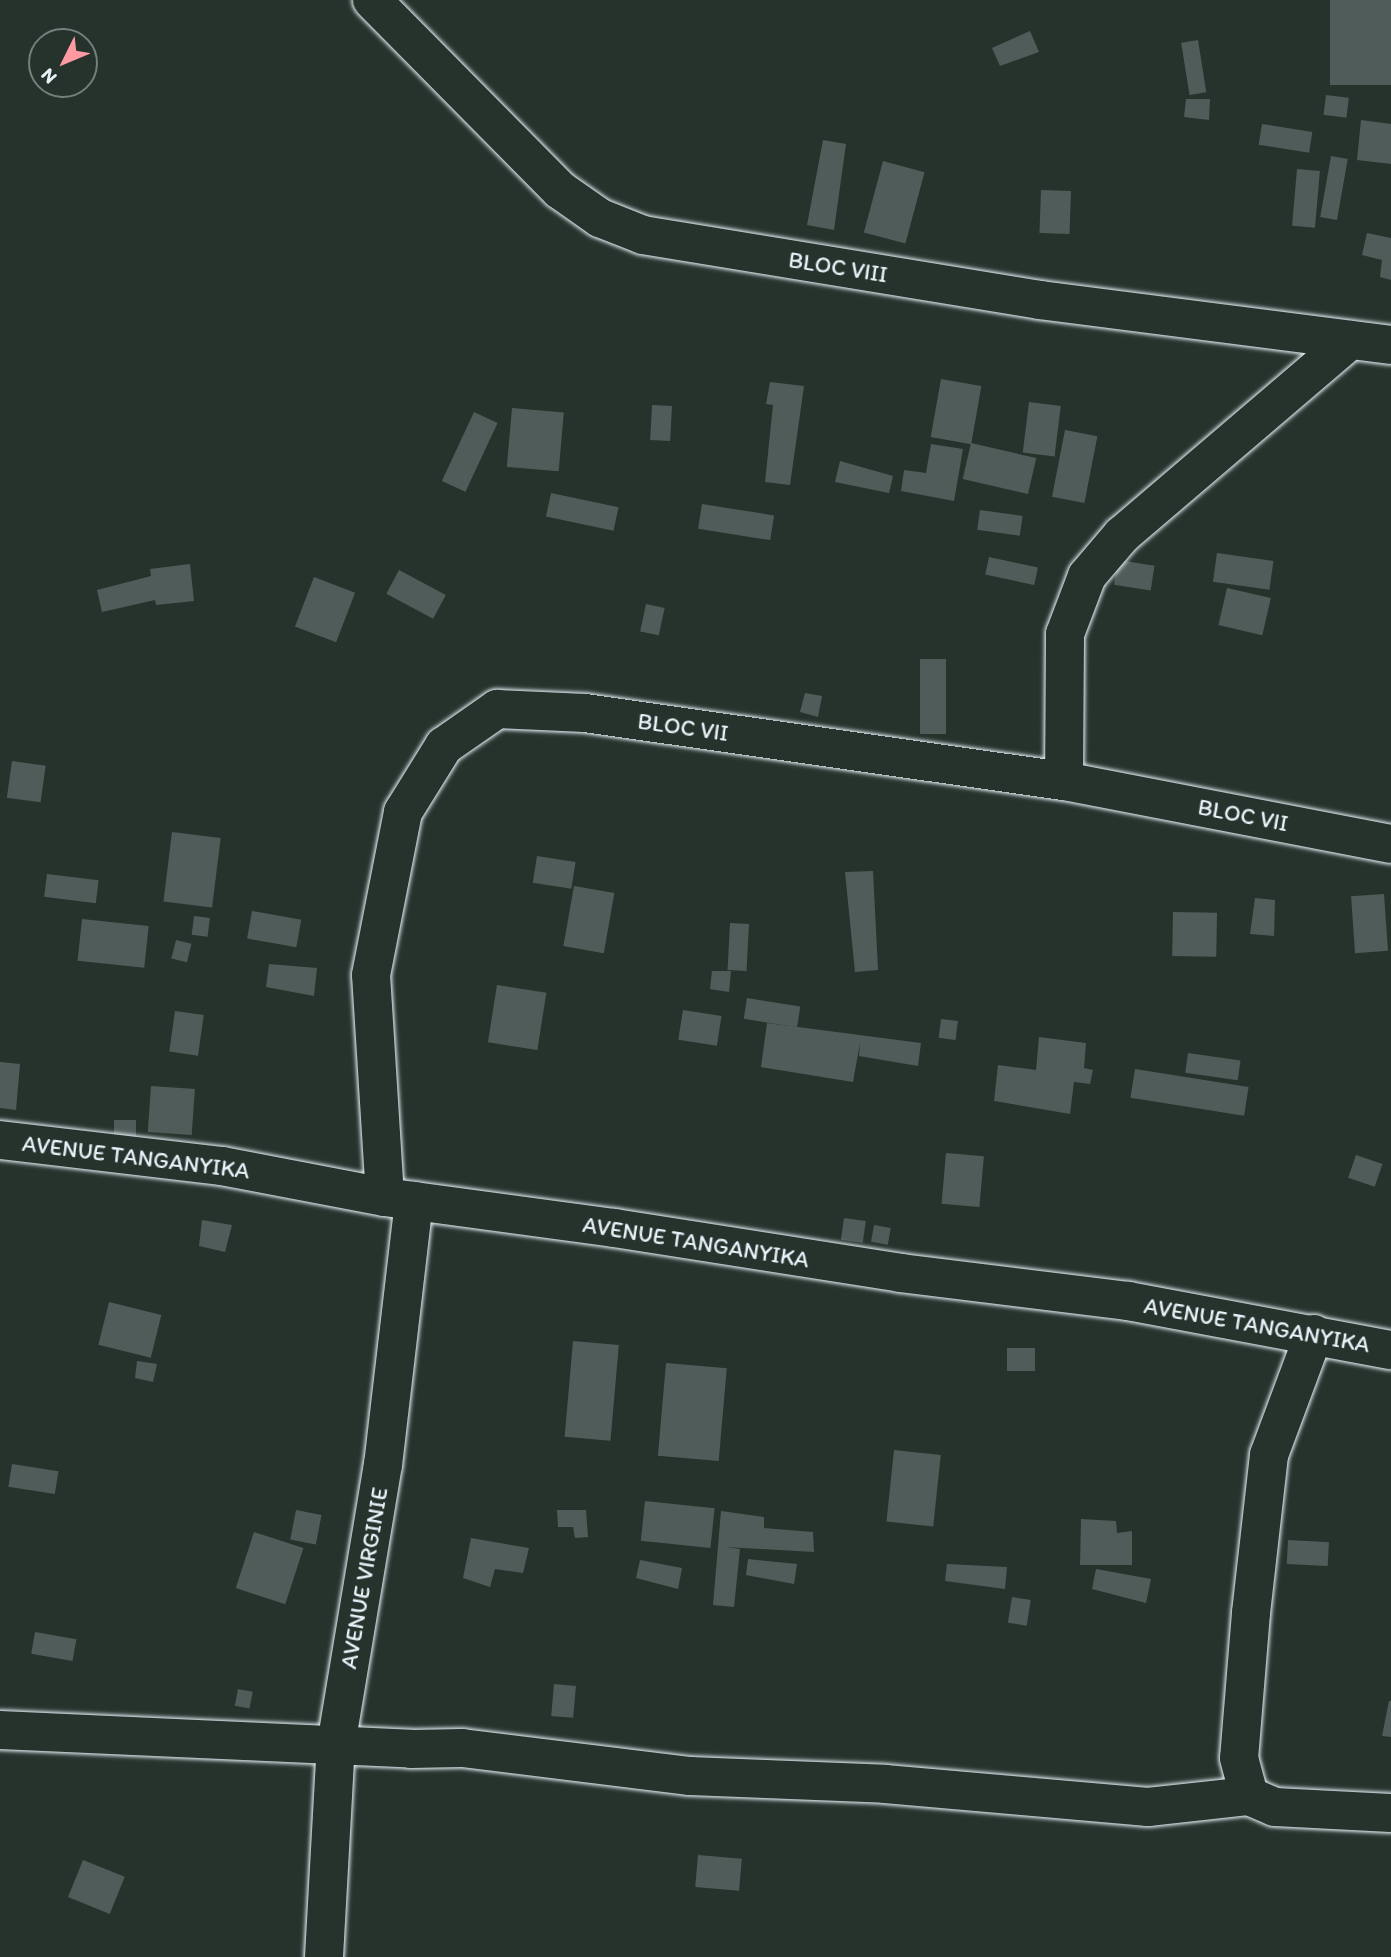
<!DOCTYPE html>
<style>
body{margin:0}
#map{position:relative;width:1391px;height:1957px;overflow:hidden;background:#26332d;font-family:Itim,sans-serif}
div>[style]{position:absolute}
.building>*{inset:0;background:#505c59;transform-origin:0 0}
.roads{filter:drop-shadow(0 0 2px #e8f1f8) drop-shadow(0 0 2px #e8f1f8)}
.minor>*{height:38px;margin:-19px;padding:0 19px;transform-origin:19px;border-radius:19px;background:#26332d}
span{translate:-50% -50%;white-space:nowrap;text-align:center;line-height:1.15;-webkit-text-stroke:5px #26332d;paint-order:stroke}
.street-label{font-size:23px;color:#e8f1f8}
.north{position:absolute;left:28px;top:28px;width:70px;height:70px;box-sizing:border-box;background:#26332d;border:2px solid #747f7e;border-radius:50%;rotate:227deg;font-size:19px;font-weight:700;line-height:28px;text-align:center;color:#e8f1f8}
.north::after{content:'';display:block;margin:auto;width:24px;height:32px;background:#ff9aa2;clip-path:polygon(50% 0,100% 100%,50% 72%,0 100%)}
</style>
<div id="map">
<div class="building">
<div style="left:1330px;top:0;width:61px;height:85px"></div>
<div style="clip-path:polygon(1030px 31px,1039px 52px,1000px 66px,992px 48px)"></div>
<div style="left:1198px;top:40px;width:53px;height:17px;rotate:81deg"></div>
<div style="left:1326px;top:95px;width:23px;height:20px;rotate:7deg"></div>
<div style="clip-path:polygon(1186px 99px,1210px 99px,1209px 120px,1184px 117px)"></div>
<div style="clip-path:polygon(1361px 120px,1391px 124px,1391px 164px,1357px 160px)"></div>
<div style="left:1262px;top:124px;width:51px;height:21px;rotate:9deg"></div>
<div style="clip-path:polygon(823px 140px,846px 144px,834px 230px,807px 225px)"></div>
<div style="left:1331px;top:156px;width:17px;height:62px;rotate:10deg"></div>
<div style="left:883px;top:161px;width:43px;height:74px;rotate:15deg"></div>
<div style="left:1297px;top:169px;width:23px;height:57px;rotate:5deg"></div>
<div style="left:1041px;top:190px;width:30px;height:43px;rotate:2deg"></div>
<div style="clip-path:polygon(1367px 233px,1391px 238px,1391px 280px,1380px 277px,1382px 260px,1362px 255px)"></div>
<div style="left:941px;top:379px;width:41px;height:59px;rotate:10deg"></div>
<div style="clip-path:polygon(770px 382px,804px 386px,790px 485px,765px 482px,773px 405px,766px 404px)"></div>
<div style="left:1029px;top:402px;width:32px;height:51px;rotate:7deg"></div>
<div style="left:652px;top:405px;width:20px;height:35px;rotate:3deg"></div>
<div style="left:512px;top:408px;width:52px;height:59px;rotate:5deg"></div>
<div style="left:474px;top:412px;width:26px;height:76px;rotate:25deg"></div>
<div style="left:1065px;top:430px;width:33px;height:68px;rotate:11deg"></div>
<div style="left:971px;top:443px;width:67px;height:37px;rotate:13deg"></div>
<div style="clip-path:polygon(931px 444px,963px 449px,954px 501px,901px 491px,904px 470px,926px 473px)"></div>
<div style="clip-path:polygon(840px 461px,893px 476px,889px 493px,835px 482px)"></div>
<div style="left:551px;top:493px;width:69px;height:24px;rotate:12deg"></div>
<div style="left:702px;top:504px;width:73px;height:25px;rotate:9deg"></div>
<div style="left:980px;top:510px;width:43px;height:20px;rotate:8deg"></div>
<div style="left:1217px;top:553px;width:57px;height:29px;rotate:8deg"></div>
<div style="left:989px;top:557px;width:50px;height:18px;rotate:12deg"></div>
<div style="left:1118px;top:560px;width:37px;height:25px;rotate:9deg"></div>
<div style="clip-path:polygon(190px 564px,194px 601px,156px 605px,155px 600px,102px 612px,97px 590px,151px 576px,150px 569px)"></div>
<div style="left:399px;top:570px;width:53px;height:27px;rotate:28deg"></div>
<div style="left:314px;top:577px;width:44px;height:53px;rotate:21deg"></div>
<div style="left:1227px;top:588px;width:45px;height:38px;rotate:13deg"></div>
<div style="left:646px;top:604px;width:19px;height:28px;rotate:12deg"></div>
<div style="left:920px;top:659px;width:26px;height:75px"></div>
<div style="clip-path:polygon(805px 693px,822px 696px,818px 717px,800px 712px)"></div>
<div style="left:12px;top:761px;width:34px;height:37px;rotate:8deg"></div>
<div style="left:172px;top:832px;width:49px;height:70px;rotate:7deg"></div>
<div style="left:537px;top:856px;width:39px;height:27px;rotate:9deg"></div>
<div style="clip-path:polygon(873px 871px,878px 970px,855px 972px,845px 872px)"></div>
<div style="left:47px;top:874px;width:52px;height:23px;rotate:7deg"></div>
<div style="left:574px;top:886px;width:41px;height:61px;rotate:10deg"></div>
<div style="left:1384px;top:894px;width:57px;height:33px;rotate:86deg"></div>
<div style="clip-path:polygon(1255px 898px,1275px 900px,1274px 936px,1250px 934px)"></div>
<div style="left:252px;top:911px;width:50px;height:28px;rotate:10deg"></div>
<div style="left:1173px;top:912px;width:44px;height:44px;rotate:1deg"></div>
<div style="left:194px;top:916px;width:16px;height:19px;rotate:7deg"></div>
<div style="left:82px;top:919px;width:67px;height:42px;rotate:6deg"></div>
<div style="left:730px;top:923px;width:19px;height:47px;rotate:3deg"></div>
<div style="left:176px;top:940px;width:16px;height:19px;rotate:14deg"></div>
<div style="clip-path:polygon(269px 964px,317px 968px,314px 996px,266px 987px)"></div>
<div style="clip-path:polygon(712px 971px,731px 971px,729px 992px,710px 989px)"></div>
<div style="left:497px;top:985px;width:50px;height:58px;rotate:9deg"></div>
<div style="left:747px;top:998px;width:54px;height:21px;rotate:9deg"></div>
<div style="left:683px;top:1010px;width:39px;height:30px;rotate:9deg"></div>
<div style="left:175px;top:1011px;width:29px;height:41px;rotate:8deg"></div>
<div style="left:941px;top:1019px;width:17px;height:19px;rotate:7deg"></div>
<div style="clip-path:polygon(767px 1023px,921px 1043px,918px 1066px,859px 1056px,860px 1043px,853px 1082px,761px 1067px)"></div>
<div style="clip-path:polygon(1039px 1037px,1086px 1043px,1084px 1068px,1093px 1070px,1090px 1084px,1074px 1082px,1070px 1114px,994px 1101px,998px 1065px,1036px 1070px)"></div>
<div style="left:1188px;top:1053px;width:53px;height:20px;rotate:8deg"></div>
<div style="clip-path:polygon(0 1062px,20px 1064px,16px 1110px,0 1108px)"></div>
<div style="left:1135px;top:1069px;width:115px;height:29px;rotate:9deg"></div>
<div style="left:151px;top:1086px;width:44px;height:46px;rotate:4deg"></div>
<div style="left:114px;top:1120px;width:22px;height:23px"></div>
<div style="left:946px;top:1153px;width:38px;height:51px;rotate:5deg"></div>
<div style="left:1356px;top:1155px;width:28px;height:24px;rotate:19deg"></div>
<div style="left:844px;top:1218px;width:22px;height:22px;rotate:8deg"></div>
<div style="clip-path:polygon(202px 1220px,232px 1225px,225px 1252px,199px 1246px)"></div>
<div style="left:874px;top:1225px;width:17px;height:17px;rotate:10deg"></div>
<div style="left:109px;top:1302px;width:54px;height:44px;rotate:14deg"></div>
<div style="left:573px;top:1341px;width:46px;height:96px;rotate:5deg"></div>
<div style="left:1007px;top:1348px;width:28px;height:23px"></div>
<div style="clip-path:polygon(137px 1361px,157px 1364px,153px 1382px,135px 1378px)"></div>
<div style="left:666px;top:1363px;width:61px;height:93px;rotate:5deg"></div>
<div style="left:894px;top:1450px;width:47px;height:72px;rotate:6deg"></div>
<div style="left:12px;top:1464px;width:47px;height:23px;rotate:9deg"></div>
<div style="left:645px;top:1501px;width:70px;height:40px;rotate:6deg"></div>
<div style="left:296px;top:1510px;width:26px;height:30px;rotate:11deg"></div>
<div style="clip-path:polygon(557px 1510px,586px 1510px,588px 1537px,575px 1538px,573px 1527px,558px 1527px)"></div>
<div style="clip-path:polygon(721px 1511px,764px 1517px,764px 1528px,813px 1532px,814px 1552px,726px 1547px,740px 1549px,734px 1607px,713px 1605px)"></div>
<div style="clip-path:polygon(1081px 1519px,1116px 1521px,1117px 1533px,1132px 1531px,1132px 1565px,1080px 1565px)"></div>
<div style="left:254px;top:1532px;width:52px;height:59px;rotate:18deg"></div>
<div style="clip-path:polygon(471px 1538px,529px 1548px,523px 1573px,495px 1569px,490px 1587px,463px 1578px)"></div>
<div style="left:1288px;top:1540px;width:41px;height:24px;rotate:3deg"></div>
<div style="clip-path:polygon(748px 1559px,797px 1564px,794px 1584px,746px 1575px)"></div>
<div style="clip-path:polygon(640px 1560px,682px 1568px,678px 1589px,636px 1578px)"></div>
<div style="clip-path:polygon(947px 1564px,1007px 1567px,1005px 1589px,945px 1581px)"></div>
<div style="clip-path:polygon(1096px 1569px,1151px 1579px,1146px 1603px,1092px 1589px)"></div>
<div style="left:1012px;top:1597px;width:19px;height:26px;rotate:9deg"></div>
<div style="left:35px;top:1632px;width:42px;height:22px;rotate:10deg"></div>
<div style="left:554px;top:1684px;width:22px;height:32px;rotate:5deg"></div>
<div style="left:238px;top:1689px;width:15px;height:17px;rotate:11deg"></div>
<div style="clip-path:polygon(1389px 1701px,1391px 1701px,1391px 1737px,1382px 1736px)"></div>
<div style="left:698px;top:1855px;width:44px;height:32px;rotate:5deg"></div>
<div style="left:83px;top:1860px;width:45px;height:40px;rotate:22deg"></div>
</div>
<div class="roads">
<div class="minor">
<div style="left:372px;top:0;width:267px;rotate:45.3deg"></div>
<div style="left:560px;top:190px;width:49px;rotate:35deg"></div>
<div style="left:600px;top:218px;width:46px;rotate:21.6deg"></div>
<div style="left:643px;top:235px;width:402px;rotate:9.3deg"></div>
<div style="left:1040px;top:300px;width:354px;rotate:7.3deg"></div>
<div style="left:1064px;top:781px;width:147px;rotate:-89.6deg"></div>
<div style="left:1065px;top:634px;width:62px;rotate:-69.2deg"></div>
<div style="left:1087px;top:576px;width:54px;rotate:-49.5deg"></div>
<div style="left:1122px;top:535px;width:300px;rotate:-40.5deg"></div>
<div style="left:0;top:1140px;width:224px;rotate:6.7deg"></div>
<div style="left:222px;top:1166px;width:166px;rotate:10.8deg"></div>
<div style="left:385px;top:1197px;width:231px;rotate:7.7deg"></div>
<div style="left:614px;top:1228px;width:290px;rotate:8.9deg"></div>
<div style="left:900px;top:1273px;width:230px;rotate:7deg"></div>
<div style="left:1128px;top:1301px;width:268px;rotate:10.6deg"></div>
<div style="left:385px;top:1197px;width:222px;rotate:-93.6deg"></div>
<div style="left:371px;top:975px;width:166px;rotate:-78.9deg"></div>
<div style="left:403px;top:812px;width:78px;rotate:-58.2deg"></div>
<div style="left:444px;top:746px;width:65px;rotate:-34.9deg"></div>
<div style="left:497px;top:709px;width:88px;rotate:2.6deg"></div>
<div style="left:585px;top:713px;width:484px;rotate:8.1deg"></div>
<div style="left:1064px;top:781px;width:333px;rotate:10.9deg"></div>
<div style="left:1314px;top:1334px;width:129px;rotate:110.4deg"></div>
<div style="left:1269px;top:1455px;width:159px;rotate:96.5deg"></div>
<div style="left:1251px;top:1613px;width:145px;rotate:94.7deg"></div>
<div style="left:1239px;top:1758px;width:39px;rotate:75deg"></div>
<div style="left:1249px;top:1796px;width:28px;rotate:23deg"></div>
<div style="left:1275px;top:1807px;width:116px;rotate:3deg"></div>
<div style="left:0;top:1730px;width:411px;rotate:2.6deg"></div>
<div style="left:411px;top:1749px;width:51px;rotate:-1.1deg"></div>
<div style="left:462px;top:1748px;width:230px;rotate:7deg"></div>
<div style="left:690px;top:1776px;width:195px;rotate:2.3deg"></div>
<div style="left:885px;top:1784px;width:264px;rotate:5deg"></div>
<div style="left:1148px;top:1807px;width:102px;rotate:-6.2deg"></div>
<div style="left:324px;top:1957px;width:212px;rotate:-86.8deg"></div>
<div style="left:336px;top:1745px;width:284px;rotate:-80.5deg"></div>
<div style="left:383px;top:1465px;width:266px;rotate:-83.3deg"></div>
</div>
</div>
<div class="street-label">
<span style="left:838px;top:267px;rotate:9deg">BLOC VIII</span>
<span style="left:683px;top:727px;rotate:8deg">BLOC VII</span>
<span style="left:1243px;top:815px;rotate:11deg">BLOC VII</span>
<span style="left:136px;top:1157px;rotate:7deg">AVENUE TANGANYIKA</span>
<span style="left:696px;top:1242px;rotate:9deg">AVENUE TANGANYIKA</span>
<span style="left:1257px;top:1325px;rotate:10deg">AVENUE TANGANYIKA</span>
<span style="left:364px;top:1578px;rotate:-80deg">AVENUE VIRGINIE</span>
</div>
<div class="north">N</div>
</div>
